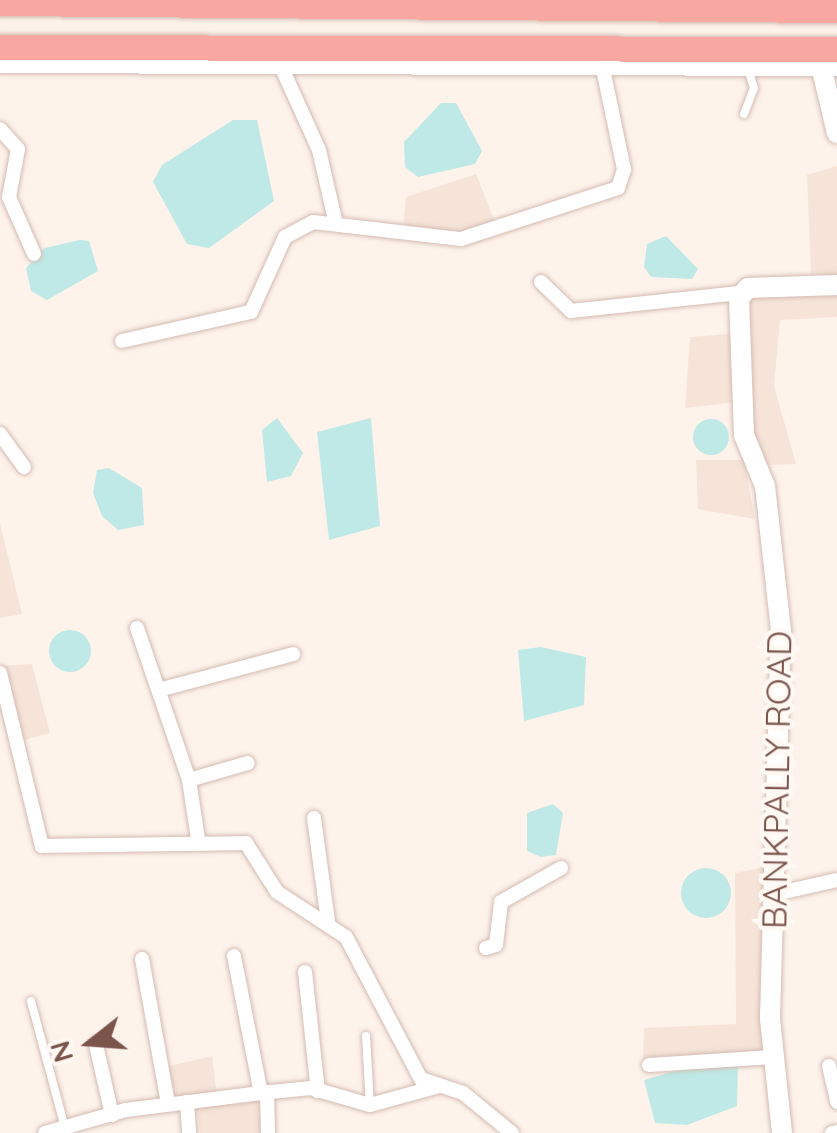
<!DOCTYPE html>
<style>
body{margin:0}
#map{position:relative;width:837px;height:1133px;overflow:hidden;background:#fdf3eb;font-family:Quicksand,sans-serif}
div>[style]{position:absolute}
.residential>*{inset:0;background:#f6e4d9}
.water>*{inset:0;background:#bee9e7}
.round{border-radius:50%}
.roads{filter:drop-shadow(0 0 2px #d4bbb2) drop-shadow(0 0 2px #d4bbb2)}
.lane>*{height:8px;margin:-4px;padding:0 4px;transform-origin:4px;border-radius:4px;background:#fff}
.street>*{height:14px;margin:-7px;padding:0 7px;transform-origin:7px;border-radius:7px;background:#fff}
.secondary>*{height:20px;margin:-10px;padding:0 10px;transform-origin:10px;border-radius:10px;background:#fff}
.highway>*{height:25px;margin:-12.5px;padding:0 12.5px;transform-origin:12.5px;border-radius:12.5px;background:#f9a8a1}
span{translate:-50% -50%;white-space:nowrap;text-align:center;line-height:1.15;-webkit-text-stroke:9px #fff8f3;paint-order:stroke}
.street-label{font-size:35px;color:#7b544c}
.north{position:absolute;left:40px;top:993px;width:100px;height:100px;-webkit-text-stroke:8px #fff8f3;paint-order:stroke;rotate:253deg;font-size:28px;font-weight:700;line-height:40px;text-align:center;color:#7b544c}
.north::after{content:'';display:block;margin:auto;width:35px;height:45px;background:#7b544c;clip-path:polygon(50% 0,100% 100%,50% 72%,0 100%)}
</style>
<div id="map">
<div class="residential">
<div style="clip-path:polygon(837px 166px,837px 277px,811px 274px,807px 175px)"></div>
<div style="clip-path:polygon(476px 174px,495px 222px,460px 234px,403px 228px,406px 197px)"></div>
<div style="clip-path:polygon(837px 286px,837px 317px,780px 320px,774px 386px,796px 464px,745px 466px,755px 519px,698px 509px,696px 460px,743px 460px,737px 402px,685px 408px,690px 337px,743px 333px,742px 292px)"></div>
<div style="clip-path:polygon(0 524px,22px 614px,0 618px)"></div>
<div style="clip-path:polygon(32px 664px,50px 733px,24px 740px,15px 710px,0 713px,0 666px)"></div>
<div style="clip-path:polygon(770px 866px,765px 1052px,643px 1064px,644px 1028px,736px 1024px,735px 873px)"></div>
<div style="clip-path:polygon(212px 1056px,218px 1102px,258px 1098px,261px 1133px,200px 1133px,197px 1110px,169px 1110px,161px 1068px)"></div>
</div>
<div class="water">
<div style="clip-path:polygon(441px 103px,456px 103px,482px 151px,475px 164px,418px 177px,405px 167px,404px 142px)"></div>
<div style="clip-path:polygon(233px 120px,257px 120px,274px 201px,209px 248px,187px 244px,153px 182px,162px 165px)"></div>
<div style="clip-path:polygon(666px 236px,698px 269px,692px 279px,651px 277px,644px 267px,647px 244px)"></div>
<div style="clip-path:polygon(80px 240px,89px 241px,98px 271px,47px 300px,31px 291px,26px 268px,45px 248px)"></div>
<div style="clip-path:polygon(277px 418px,303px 453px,291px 476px,267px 482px,262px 430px)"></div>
<div style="clip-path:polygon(371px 418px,380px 526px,329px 540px,317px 432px)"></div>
<div class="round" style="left:693px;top:419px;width:36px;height:36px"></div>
<div style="clip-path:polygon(109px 468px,142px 488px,144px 525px,118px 530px,102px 516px,93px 493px,97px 470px)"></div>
<div class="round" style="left:49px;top:630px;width:42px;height:42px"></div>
<div style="clip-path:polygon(541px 647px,586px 657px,584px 705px,524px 721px,518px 650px)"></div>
<div style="clip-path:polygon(553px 804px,563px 813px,556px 855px,541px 857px,527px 851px,527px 813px)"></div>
<div class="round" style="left:681px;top:868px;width:50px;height:50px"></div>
<div style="clip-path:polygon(709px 1061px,738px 1063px,737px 1106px,687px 1125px,655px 1123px,644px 1080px)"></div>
</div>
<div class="roads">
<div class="lane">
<div style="left:744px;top:114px;width:28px;rotate:-69deg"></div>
<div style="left:754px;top:88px;width:22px;rotate:-108deg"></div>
<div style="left:31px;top:1001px;width:127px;rotate:75deg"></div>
<div style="left:366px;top:1036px;width:69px;rotate:86.7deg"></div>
</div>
<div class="street">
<div style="left:280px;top:64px;width:94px;rotate:65.6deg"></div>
<div style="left:319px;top:150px;width:72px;rotate:77.1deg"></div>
<div style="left:0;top:129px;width:27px;rotate:48deg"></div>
<div style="left:18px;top:149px;width:49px;rotate:100.6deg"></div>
<div style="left:9px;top:197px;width:62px;rotate:66.3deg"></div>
<div style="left:541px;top:282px;width:42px;rotate:44deg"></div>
<div style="left:571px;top:311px;width:169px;rotate:-6.1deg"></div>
<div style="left:122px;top:341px;width:132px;rotate:-12.7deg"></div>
<div style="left:251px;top:312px;width:82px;rotate:-65.6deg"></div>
<div style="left:285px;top:237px;width:32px;rotate:-28deg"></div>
<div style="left:313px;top:222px;width:149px;rotate:6.6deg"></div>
<div style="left:461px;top:239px;width:165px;rotate:-18deg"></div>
<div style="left:618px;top:188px;width:20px;rotate:-72deg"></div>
<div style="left:624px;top:169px;width:106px;rotate:-101.9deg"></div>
<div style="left:0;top:434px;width:41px;rotate:54deg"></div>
<div style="left:137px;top:628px;width:161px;rotate:71.1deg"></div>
<div style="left:189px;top:780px;width:60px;rotate:81.3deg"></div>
<div style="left:0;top:673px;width:178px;rotate:76.4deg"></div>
<div style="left:42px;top:846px;width:204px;rotate:-0.8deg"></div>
<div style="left:246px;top:843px;width:58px;rotate:57.7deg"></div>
<div style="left:277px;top:892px;width:82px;rotate:33.1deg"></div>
<div style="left:346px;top:937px;width:161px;rotate:62.2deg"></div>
<div style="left:421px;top:1079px;width:44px;rotate:18.4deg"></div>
<div style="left:463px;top:1093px;width:63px;rotate:39.2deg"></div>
<div style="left:159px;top:690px;width:139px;rotate:-15deg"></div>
<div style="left:189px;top:780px;width:61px;rotate:-16.1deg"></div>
<div style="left:314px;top:818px;width:105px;rotate:82.3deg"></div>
<div style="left:775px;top:894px;width:64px;rotate:-12.7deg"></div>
<div style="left:486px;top:948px;width:10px;rotate:-17deg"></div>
<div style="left:496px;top:945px;width:43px;rotate:-83.4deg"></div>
<div style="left:501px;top:902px;width:69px;rotate:-29.5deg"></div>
<div style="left:234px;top:956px;width:140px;rotate:78.9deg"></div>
<div style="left:142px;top:959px;width:147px;rotate:79.8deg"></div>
<div style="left:305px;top:972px;width:120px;rotate:83.8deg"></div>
<div style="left:96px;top:1045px;width:72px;rotate:77.1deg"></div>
<div style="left:649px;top:1065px;width:124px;rotate:-3.7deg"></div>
<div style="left:829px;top:1066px;width:37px;rotate:77deg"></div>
<div style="left:267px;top:1092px;width:41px;rotate:88.6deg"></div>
<div style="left:187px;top:1102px;width:31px;rotate:86deg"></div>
<div style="left:45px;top:1133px;width:84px;rotate:-15.9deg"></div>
<div style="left:126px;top:1110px;width:136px;rotate:-7.2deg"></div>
<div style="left:261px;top:1093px;width:50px;rotate:-5.7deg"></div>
<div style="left:311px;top:1088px;width:61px;rotate:16.1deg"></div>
<div style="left:370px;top:1105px;width:68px;rotate:-15.3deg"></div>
<div style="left:832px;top:1133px;width:5px;rotate:-11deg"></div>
</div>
<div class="secondary">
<div style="left:0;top:63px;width:837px;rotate:0.21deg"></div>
<div style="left:821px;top:66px;width:69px;rotate:76.6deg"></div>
<div style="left:782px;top:1133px;width:116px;rotate:-96deg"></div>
<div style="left:770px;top:1018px;width:387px;rotate:-88.4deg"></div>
<div style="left:781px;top:631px;width:146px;rotate:-96.3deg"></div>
<div style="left:765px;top:486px;width:55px;rotate:-112.4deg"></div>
<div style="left:744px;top:435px;width:137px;rotate:-92.1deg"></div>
<div style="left:739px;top:298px;width:13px;rotate:-48deg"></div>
<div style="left:748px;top:288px;width:89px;rotate:-1.9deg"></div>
</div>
<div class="highway">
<div style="left:0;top:3px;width:837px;rotate:0.48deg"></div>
<div style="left:0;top:47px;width:837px;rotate:0.14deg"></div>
</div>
</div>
<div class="street-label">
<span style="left:776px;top:780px;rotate:-89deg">BANKPALLY ROAD</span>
</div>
<div class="north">N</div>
</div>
